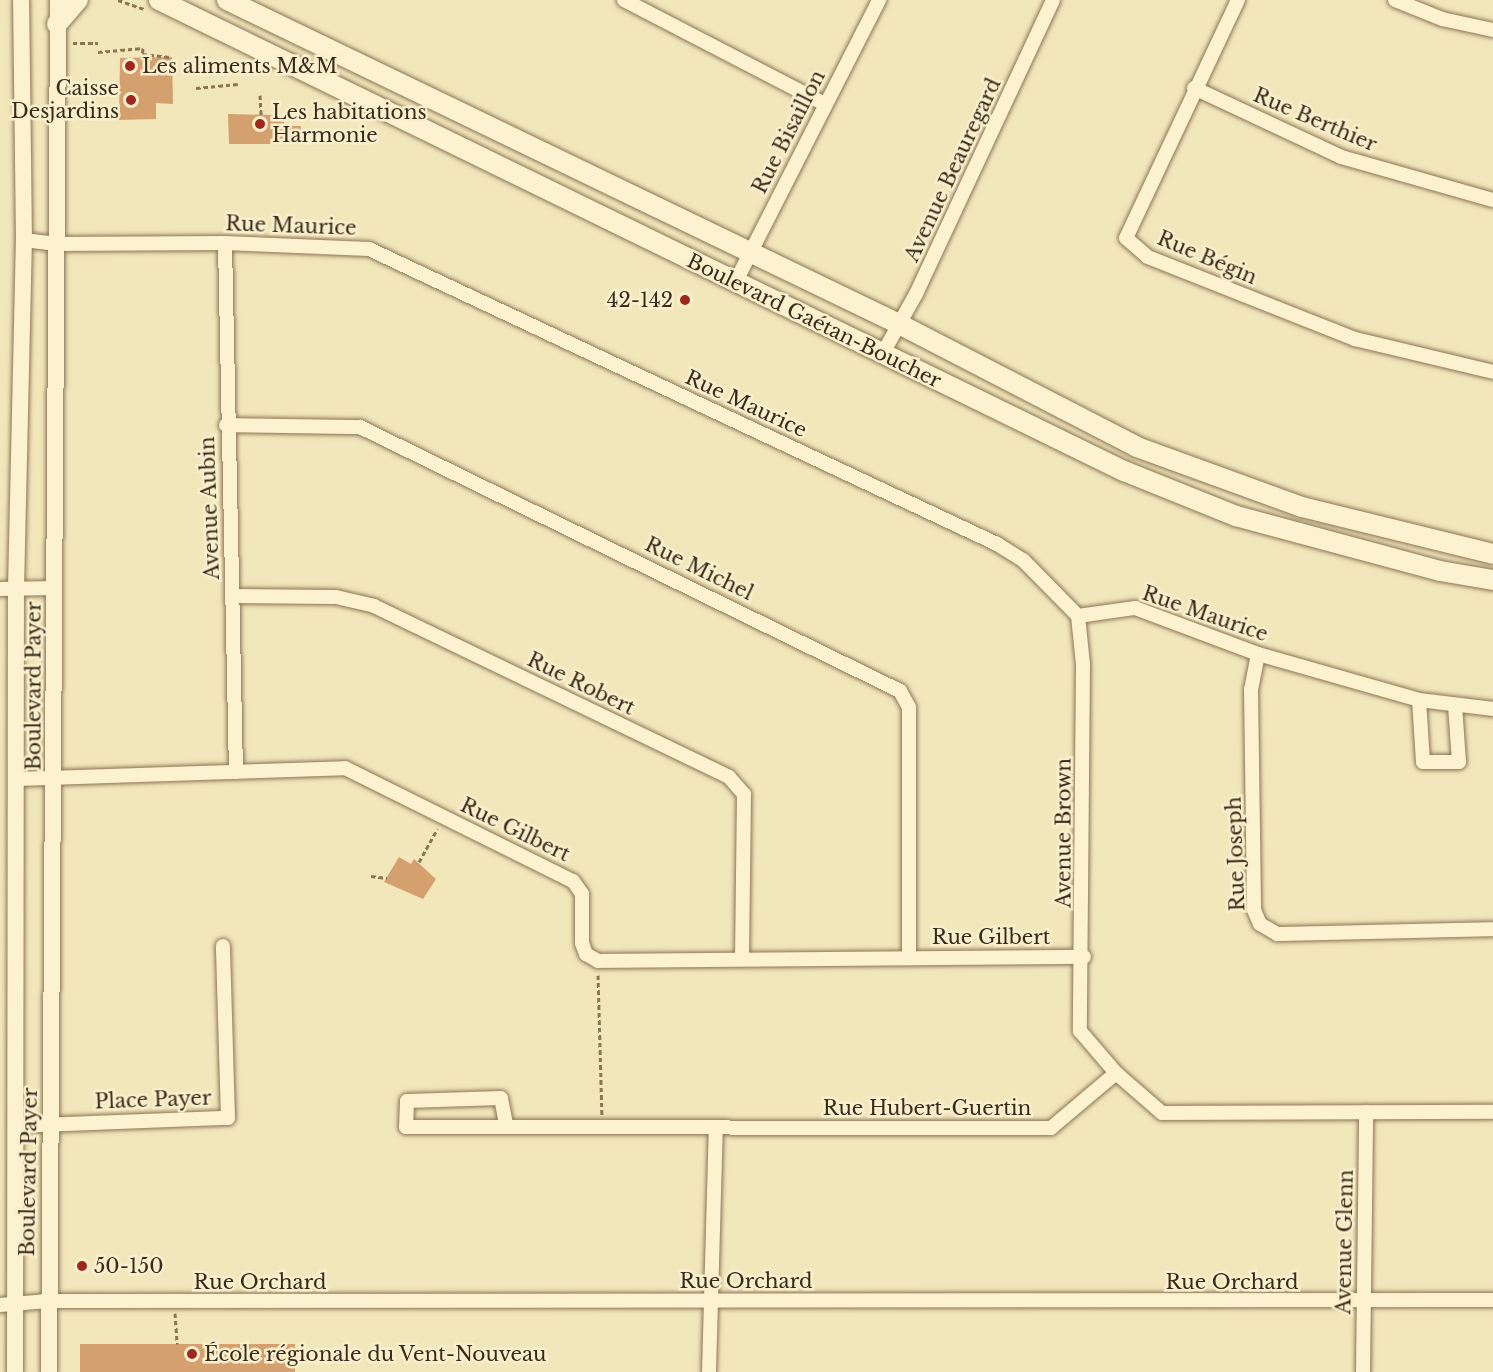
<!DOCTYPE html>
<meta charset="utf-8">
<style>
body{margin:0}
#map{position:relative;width:1493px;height:1372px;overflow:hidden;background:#f2e6bb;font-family:"Libre Baskerville",serif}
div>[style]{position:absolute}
.building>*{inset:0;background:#d4a06d;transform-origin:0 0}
.path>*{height:3px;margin-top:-1.5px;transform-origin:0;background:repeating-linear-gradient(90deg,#8b7554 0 4.5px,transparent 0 7.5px)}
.roads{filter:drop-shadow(0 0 2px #8b7554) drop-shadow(0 0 2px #8b7554)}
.minor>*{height:14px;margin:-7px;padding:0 7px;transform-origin:7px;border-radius:7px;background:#fcf2cf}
.tertiary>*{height:16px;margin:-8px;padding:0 8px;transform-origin:8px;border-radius:8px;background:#fcf2cf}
.secondary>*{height:20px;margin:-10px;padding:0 10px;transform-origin:10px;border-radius:10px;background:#fcf2cf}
.dots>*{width:16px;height:16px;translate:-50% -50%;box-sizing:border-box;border:3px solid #f9efcc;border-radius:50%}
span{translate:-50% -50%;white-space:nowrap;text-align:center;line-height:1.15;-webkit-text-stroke:5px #f9efcc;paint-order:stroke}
.poi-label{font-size:20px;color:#382b1a}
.left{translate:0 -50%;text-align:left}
.right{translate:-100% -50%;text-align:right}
.street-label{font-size:20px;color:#382b1a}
</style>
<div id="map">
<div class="building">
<div style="clip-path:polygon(172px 57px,173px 104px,156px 103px,156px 119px,119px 120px,120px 58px)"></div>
<div style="clip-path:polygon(228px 114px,272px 115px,284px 121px,284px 126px,301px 126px,300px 144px,229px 144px)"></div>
<div style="clip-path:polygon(399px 857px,411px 864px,414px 859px,436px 879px,423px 899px,384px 882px)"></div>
<div style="left:80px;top:1344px;width:215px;height:28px"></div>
</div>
<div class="path">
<div style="left:118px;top:0;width:28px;rotate:19deg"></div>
<div style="left:73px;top:43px;width:25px"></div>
<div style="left:98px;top:52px;width:45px;rotate:-5.1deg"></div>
<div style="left:143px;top:48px;width:9px;rotate:96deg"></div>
<div style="left:142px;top:54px;width:28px;rotate:6deg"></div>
<div style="left:196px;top:88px;width:42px;rotate:-5.4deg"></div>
<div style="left:260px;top:95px;width:20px;rotate:87deg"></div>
<div style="left:419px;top:862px;width:38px;rotate:-61deg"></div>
<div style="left:371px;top:876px;width:16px;rotate:7deg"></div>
<div style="left:598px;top:975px;width:140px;rotate:88.4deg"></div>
<div style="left:175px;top:1313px;width:31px;rotate:86deg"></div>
</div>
<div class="roads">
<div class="minor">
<div style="left:624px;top:0;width:224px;rotate:27.4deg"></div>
<div style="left:1238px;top:0;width:263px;rotate:115.2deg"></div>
<div style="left:1126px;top:238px;width:29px;rotate:41deg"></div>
<div style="left:1148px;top:257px;width:223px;rotate:21.6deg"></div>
<div style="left:1355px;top:339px;width:142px;rotate:13.4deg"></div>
<div style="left:1395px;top:0;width:51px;rotate:22deg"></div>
<div style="left:1442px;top:19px;width:52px;rotate:12.2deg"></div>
<div style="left:1194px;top:88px;width:162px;rotate:25.1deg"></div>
<div style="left:1341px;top:157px;width:158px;rotate:15.8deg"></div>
<div style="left:24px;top:240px;width:31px;rotate:7deg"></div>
<div style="left:55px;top:244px;width:170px;rotate:-0.3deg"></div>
<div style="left:225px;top:243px;width:144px;rotate:2.4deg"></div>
<div style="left:369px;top:249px;width:694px;rotate:25.16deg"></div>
<div style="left:997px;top:544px;width:31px;rotate:32deg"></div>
<div style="left:1023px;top:560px;width:78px;rotate:45.5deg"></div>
<div style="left:225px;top:243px;width:529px;rotate:88.81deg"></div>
<div style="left:735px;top:283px;width:318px;rotate:-63deg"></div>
<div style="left:883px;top:353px;width:68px;rotate:-60.8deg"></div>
<div style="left:916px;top:294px;width:324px;rotate:-65deg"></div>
<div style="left:226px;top:425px;width:134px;rotate:0.9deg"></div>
<div style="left:360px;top:427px;width:601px;rotate:26.05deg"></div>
<div style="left:900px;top:691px;width:18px;rotate:61deg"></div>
<div style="left:909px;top:707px;width:249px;rotate:90deg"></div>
<div style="left:0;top:589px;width:55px;rotate:-1deg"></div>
<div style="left:233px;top:596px;width:103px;rotate:0.6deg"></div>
<div style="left:336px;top:597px;width:39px;rotate:13deg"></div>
<div style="left:374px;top:606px;width:394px;rotate:25.7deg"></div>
<div style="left:729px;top:777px;width:23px;rotate:49deg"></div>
<div style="left:744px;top:794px;width:165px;rotate:90.7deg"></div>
<div style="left:1078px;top:616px;width:48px;rotate:84.1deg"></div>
<div style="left:1083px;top:664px;width:367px;rotate:90.5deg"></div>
<div style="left:1080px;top:1031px;width:55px;rotate:49.4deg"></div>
<div style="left:1116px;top:1073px;width:61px;rotate:41deg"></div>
<div style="left:1162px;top:1113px;width:331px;rotate:-0.2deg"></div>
<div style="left:1078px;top:616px;width:58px;rotate:-8deg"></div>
<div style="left:1135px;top:608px;width:131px;rotate:20.5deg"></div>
<div style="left:1258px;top:654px;width:167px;rotate:15.9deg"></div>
<div style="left:1419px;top:700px;width:75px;rotate:6.9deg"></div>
<div style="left:1258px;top:654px;width:36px;rotate:101deg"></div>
<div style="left:1251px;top:689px;width:221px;rotate:89.2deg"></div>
<div style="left:1254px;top:910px;width:15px;rotate:67deg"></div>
<div style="left:1260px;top:924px;width:20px;rotate:30deg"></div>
<div style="left:1277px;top:934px;width:216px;rotate:-1.3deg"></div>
<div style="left:1419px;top:700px;width:62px;rotate:86.3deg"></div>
<div style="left:1423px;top:762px;width:36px"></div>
<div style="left:1459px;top:762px;width:57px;rotate:-94deg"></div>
<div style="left:17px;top:779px;width:328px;rotate:-1.9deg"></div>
<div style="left:345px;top:768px;width:254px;rotate:26.4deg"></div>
<div style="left:573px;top:881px;width:16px;rotate:55deg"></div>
<div style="left:582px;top:894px;width:49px;rotate:90deg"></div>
<div style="left:582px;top:943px;width:12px;rotate:70deg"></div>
<div style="left:586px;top:954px;width:14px;rotate:30deg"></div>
<div style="left:598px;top:961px;width:486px;rotate:-0.5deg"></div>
<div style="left:506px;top:1124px;width:26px;rotate:-101deg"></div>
<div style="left:501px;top:1098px;width:94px;rotate:178.2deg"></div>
<div style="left:407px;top:1101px;width:26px;rotate:92deg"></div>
<div style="left:406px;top:1127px;width:645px;rotate:0.09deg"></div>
<div style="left:1051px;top:1128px;width:85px;rotate:-40.2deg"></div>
<div style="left:15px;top:1126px;width:213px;rotate:-2.2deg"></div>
<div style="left:228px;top:1118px;width:172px;rotate:-91.7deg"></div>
<div style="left:0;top:1305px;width:48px;rotate:-4.8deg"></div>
<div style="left:48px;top:1301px;width:1445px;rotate:-0.04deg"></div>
<div style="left:709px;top:1372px;width:244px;rotate:-88.4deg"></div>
<div style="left:1363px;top:1372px;width:260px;rotate:-89.3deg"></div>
</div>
<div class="tertiary">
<div style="left:15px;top:1372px;width:783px;rotate:-89.93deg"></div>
<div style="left:16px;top:589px;width:349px;rotate:-88.7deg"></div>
<div style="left:24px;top:240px;width:240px;rotate:-90.7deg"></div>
<div style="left:49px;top:1372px;width:1372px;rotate:-89.62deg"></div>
</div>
<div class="secondary">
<div style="left:159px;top:0;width:1074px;rotate:26.02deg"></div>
<div style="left:1124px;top:471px;width:121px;rotate:21.9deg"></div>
<div style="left:1236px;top:516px;width:211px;rotate:15.1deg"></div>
<div style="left:1440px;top:571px;width:54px;rotate:9.6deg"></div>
<div style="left:227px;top:0;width:746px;rotate:25.74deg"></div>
<div style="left:899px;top:324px;width:268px;rotate:27.3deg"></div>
<div style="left:1137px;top:447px;width:176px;rotate:20deg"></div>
<div style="left:1302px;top:507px;width:197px;rotate:13.8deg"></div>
<div style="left:57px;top:24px;width:32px;rotate:-49deg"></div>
</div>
</div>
<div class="dots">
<div style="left:130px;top:66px;background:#a0271e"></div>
<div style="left:131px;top:100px;background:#a0271e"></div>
<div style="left:260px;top:124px;background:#a0271e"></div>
<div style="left:685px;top:300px;background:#a0271e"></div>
<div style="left:82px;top:1266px;background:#a0271e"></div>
<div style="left:192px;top:1354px;background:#a0271e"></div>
</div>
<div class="poi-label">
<span class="left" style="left:142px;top:66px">Les aliments M&amp;M</span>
<span class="right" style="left:119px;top:100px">Caisse<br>Desjardins</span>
<span class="left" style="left:272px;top:124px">Les habitations<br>Harmonie</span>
<span class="right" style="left:673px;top:300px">42-142</span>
<span class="left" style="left:94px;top:1266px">50-150</span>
<span class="left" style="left:204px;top:1354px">École régionale du Vent-Nouveau</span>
</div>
<div class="street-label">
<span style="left:1315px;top:120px;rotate:23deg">Rue Berthier</span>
<span style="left:789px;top:132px;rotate:-63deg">Rue Bisaillon</span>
<span style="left:953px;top:170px;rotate:-65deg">Avenue Beauregard</span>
<span style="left:291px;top:226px;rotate:2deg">Rue Maurice</span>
<span style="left:1207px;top:258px;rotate:23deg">Rue Bégin</span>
<span style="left:814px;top:321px;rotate:26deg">Boulevard Gaétan-Boucher</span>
<span style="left:746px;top:404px;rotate:25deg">Rue Maurice</span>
<span style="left:210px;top:508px;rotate:-92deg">Avenue Aubin</span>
<span style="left:699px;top:569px;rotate:26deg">Rue Michel</span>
<span style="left:1205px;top:614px;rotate:19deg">Rue Maurice</span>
<span style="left:581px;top:684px;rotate:26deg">Rue Robert</span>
<span style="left:34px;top:686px;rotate:-90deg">Boulevard Payer</span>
<span style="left:515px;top:830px;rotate:26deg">Rue Gilbert</span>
<span style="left:1064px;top:833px;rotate:-90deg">Avenue Brown</span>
<span style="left:1236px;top:854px;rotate:-92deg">Rue Joseph</span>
<span style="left:991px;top:937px">Rue Gilbert</span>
<span style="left:153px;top:1100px;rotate:-2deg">Place Payer</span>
<span style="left:927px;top:1108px">Rue Hubert-Guertin</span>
<span style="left:29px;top:1172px;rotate:-89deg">Boulevard Payer</span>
<span style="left:1345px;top:1242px;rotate:-89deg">Avenue Glenn</span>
<span style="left:746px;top:1281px">Rue Orchard</span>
<span style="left:260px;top:1282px">Rue Orchard</span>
<span style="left:1232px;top:1282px">Rue Orchard</span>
</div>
</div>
